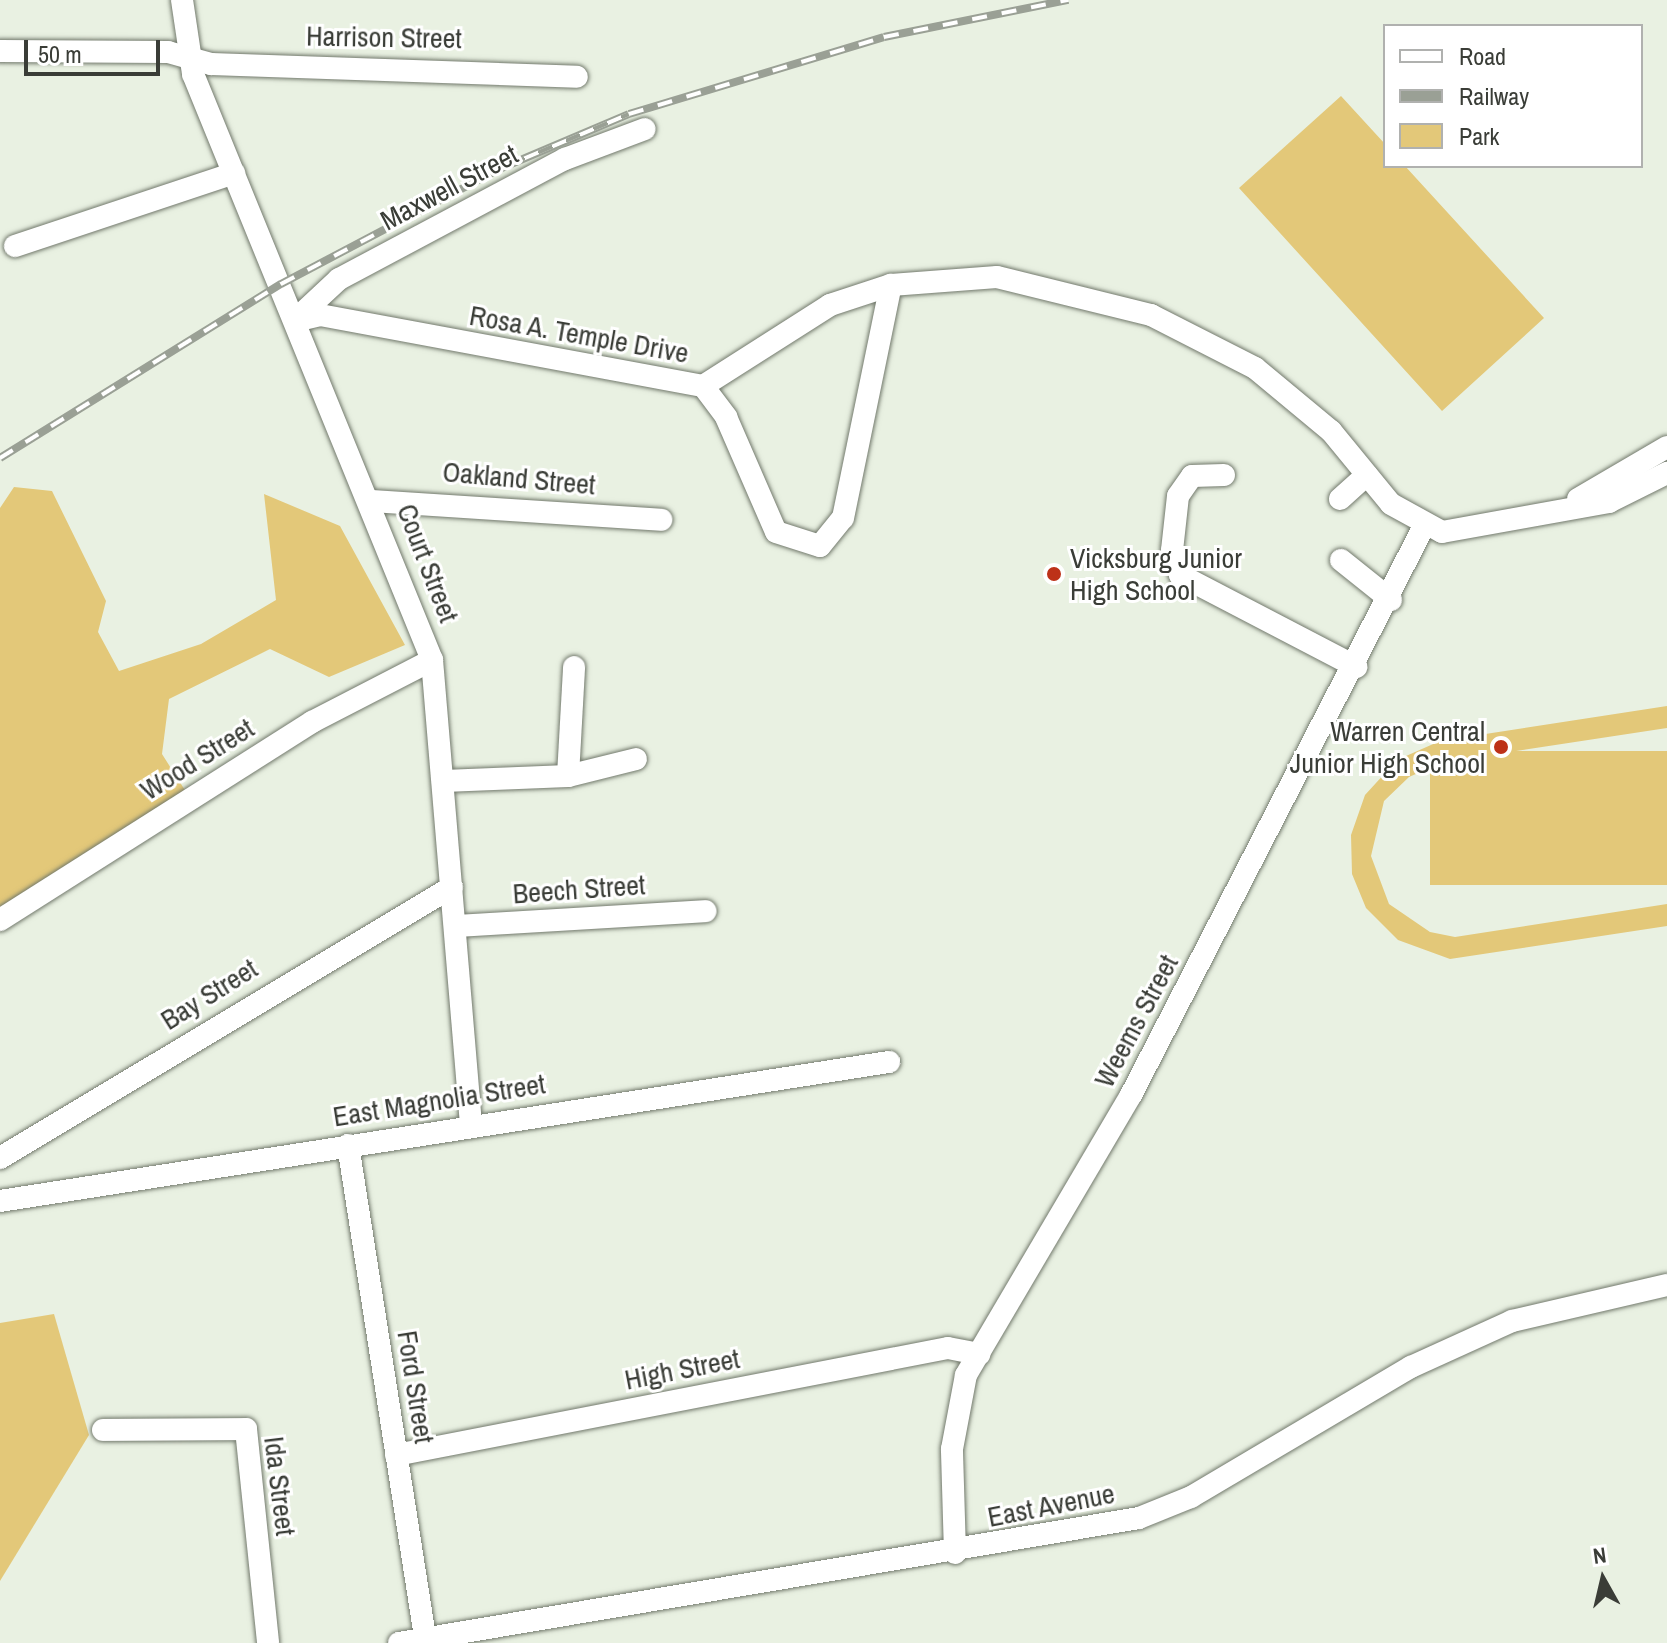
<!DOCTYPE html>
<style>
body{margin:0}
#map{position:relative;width:1667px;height:1643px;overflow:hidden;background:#e9f1e2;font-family:"Archivo Narrow",sans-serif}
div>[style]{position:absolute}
.green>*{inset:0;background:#e3c879;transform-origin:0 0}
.roads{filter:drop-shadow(0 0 2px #72796c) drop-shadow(0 0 2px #72796c)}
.minor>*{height:22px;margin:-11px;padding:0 11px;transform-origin:11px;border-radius:11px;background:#fff}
.rail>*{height:8px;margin-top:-4px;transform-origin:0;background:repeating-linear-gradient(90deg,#fff 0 15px,#9aa095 0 30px);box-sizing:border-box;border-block:2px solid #9aa095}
.dots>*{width:22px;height:22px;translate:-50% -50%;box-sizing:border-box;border:4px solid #fff;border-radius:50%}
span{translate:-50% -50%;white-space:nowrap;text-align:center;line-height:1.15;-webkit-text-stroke:6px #fff;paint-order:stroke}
.street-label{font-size:28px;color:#3a3d37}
.poi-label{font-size:28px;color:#3a3d37}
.left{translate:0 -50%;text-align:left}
.right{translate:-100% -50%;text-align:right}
.legend{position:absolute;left:1383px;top:24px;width:260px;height:144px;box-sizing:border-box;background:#fff;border:2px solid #b0b1af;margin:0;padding:10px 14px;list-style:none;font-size:24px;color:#3a3d37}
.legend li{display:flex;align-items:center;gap:16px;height:40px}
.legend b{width:40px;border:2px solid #b0b1af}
.north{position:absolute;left:1563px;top:1539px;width:80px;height:80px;-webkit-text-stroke:6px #fff;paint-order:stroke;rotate:352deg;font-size:22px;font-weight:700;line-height:32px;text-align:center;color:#3a3d37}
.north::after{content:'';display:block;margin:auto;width:28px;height:36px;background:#3a3d37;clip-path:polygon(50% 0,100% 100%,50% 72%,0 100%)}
.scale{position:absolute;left:24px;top:40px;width:136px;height:36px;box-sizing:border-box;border:4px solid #3a3d37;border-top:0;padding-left:10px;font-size:24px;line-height:28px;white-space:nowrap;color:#3a3d37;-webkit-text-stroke:6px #fff;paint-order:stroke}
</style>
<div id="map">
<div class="green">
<div style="clip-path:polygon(1341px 96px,1385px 144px,1385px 166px,1405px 166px,1544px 318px,1442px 411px,1239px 188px)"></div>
<div style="clip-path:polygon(14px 487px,52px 491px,106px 601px,98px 632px,119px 671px,201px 644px,276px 600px,264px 494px,340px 526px,405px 645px,329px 677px,270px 649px,169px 699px,162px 754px,188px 795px,0 910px,0 508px)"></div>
<div style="clip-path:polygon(1667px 706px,1667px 728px,1443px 762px,1409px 777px,1384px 801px,1371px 856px,1389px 904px,1430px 932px,1455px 937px,1667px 904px,1667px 926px,1450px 959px,1398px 940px,1366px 908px,1352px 874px,1351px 835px,1365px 795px,1397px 760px,1440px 741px)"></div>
<div style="left:1667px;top:751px;width:134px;height:237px;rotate:90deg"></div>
<div style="clip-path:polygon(54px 1314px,89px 1435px,0 1581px,0 1323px)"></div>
</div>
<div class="roads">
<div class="minor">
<div style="left:182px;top:0;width:75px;rotate:81.5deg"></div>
<div style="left:193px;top:74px;width:633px;rotate:67.81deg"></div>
<div style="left:432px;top:660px;width:467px;rotate:85.2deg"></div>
<div style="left:0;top:51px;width:168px;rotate:0.3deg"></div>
<div style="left:168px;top:52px;width:45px;rotate:15.6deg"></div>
<div style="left:211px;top:64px;width:366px;rotate:2deg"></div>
<div style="left:15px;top:246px;width:231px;rotate:-18.4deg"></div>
<div style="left:295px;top:320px;width:60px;rotate:-43deg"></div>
<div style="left:339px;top:279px;width:256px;rotate:-28deg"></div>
<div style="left:565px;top:159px;width:85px;rotate:-20.6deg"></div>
<div style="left:295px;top:321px;width:26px;rotate:-13deg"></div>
<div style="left:320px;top:315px;width:390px;rotate:10.5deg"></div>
<div style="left:703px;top:386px;width:151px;rotate:-32.5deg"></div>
<div style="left:830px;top:305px;width:64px;rotate:-18.2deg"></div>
<div style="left:891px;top:285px;width:106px;rotate:-4.3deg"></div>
<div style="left:997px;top:277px;width:159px;rotate:13.9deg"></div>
<div style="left:1151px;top:315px;width:117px;rotate:27deg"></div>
<div style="left:1255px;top:368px;width:99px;rotate:39.7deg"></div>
<div style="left:1331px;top:431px;width:94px;rotate:50.6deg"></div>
<div style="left:1391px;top:504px;width:58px;rotate:28.8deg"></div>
<div style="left:1442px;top:532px;width:170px;rotate:-10.2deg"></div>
<div style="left:1609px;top:502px;width:65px;rotate:-26.6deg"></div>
<div style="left:703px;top:386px;width:39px;rotate:53deg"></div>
<div style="left:726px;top:417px;width:125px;rotate:66.5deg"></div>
<div style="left:776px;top:532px;width:46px;rotate:17.7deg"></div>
<div style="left:820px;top:546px;width:36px;rotate:-51deg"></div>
<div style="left:843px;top:518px;width:238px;rotate:-78.4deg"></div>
<div style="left:1224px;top:475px;width:32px;rotate:178deg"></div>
<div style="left:1192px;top:476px;width:24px;rotate:125deg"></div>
<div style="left:1178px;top:496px;width:54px;rotate:96.3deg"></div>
<div style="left:1172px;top:550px;width:26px;rotate:72deg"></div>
<div style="left:1180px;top:575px;width:199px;rotate:27.5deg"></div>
<div style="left:1340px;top:499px;width:36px;rotate:-42deg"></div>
<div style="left:1578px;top:499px;width:103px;rotate:-30.3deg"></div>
<div style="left:371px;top:501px;width:291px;rotate:3.7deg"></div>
<div style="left:1341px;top:560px;width:64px;rotate:38.7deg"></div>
<div style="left:568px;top:776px;width:109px;rotate:-86.8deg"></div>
<div style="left:444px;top:781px;width:124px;rotate:-2.3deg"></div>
<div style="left:568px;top:776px;width:70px;rotate:-14deg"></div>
<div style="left:0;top:920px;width:370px;rotate:-32.4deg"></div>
<div style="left:312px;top:722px;width:135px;rotate:-27.3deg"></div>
<div style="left:455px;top:926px;width:251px;rotate:-3.4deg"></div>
<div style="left:348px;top:1145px;width:500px;rotate:81.1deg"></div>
<div style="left:0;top:1158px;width:527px;rotate:-30.95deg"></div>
<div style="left:0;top:1201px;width:900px;rotate:-8.89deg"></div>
<div style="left:103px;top:1430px;width:143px;rotate:-0.4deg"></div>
<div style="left:246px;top:1429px;width:215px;rotate:84.1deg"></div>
<div style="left:396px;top:1455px;width:562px;rotate:-10.97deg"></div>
<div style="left:948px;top:1348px;width:32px;rotate:11deg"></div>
<div style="left:955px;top:1553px;width:104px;rotate:-91.7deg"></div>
<div style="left:952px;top:1449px;width:75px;rotate:-79.3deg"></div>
<div style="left:966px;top:1375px;width:325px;rotate:-59.5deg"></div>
<div style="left:1131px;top:1095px;width:640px;rotate:-62.75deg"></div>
<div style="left:399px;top:1643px;width:750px;rotate:-9.59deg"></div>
<div style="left:1139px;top:1518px;width:56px;rotate:-22deg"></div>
<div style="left:1191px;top:1497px;width:256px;rotate:-30.6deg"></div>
<div style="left:1411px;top:1367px;width:111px;rotate:-24.5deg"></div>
<div style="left:1512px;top:1321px;width:159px;rotate:-13.1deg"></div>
</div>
</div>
<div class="rail">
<div style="left:0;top:458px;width:331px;rotate:-31.8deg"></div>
<div style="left:281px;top:284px;width:244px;rotate:-27.8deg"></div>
<div style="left:497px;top:170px;width:143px;rotate:-23deg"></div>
<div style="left:629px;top:114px;width:266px;rotate:-16.8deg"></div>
<div style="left:884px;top:37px;width:188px;rotate:-11.4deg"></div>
</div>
<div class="dots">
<div style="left:1054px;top:574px;background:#bd3118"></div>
<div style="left:1501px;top:747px;background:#bd3118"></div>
</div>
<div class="street-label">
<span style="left:384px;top:37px;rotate:1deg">Harrison Street</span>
<span style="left:449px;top:187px;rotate:-28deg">Maxwell Street</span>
<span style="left:579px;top:334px;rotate:10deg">Rosa A. Temple Drive</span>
<span style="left:519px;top:478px;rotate:5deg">Oakland Street</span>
<span style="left:428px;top:563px;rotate:69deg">Court Street</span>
<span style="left:197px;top:759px;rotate:-32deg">Wood Street</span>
<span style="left:579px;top:889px;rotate:-4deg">Beech Street</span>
<span style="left:209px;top:994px;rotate:-32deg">Bay Street</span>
<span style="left:1136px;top:1021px;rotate:-62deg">Weems Street</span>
<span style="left:439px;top:1100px;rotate:-9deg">East Magnolia Street</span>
<span style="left:682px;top:1369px;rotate:-11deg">High Street</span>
<span style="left:416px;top:1387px;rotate:81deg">Ford Street</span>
<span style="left:280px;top:1486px;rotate:83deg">Ida Street</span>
<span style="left:1051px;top:1505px;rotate:-11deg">East Avenue</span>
</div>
<div class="poi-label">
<span class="left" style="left:1070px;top:574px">Vicksburg Junior<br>High School</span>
<span class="right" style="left:1485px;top:747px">Warren Central<br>Junior High School</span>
</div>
<ul class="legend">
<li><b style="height:10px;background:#fff"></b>Road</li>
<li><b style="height:10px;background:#9aa095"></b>Railway</li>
<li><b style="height:22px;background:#e3c879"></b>Park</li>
</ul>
<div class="north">N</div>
<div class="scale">50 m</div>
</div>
